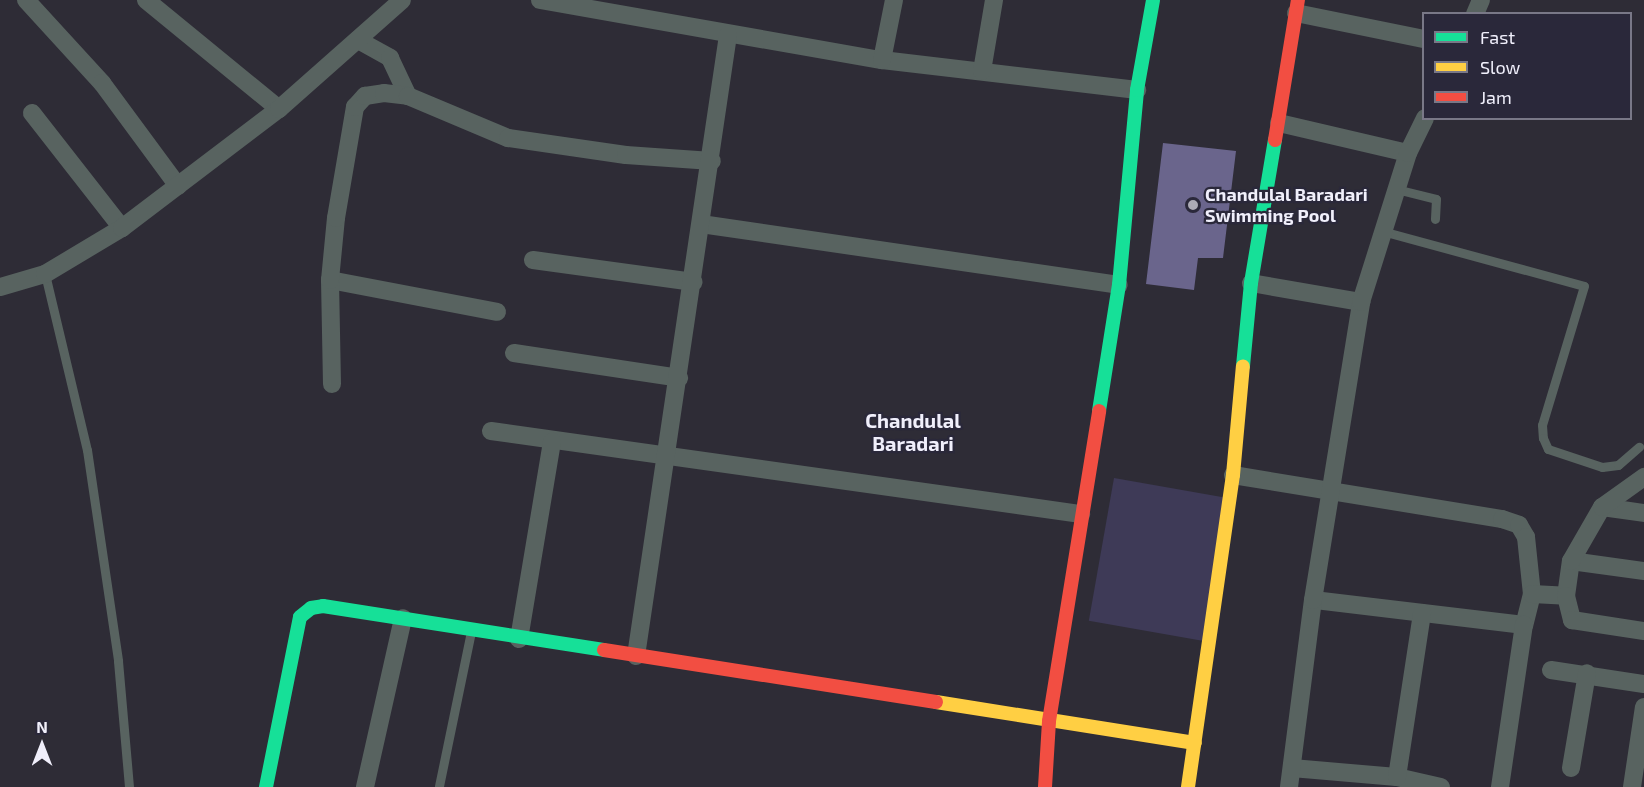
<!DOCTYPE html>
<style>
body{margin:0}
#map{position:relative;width:1644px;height:787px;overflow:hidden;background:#2e2c36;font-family:"Exo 2",sans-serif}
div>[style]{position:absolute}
.green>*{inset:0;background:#3e3a57;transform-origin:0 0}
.water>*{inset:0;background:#6a658c}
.lane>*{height:9px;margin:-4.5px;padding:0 4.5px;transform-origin:4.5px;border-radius:4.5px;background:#586360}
.street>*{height:18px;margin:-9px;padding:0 9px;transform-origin:9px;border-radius:9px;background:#586360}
.fast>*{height:14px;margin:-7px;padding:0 7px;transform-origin:7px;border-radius:7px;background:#16e098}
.slow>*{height:14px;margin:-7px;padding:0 7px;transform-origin:7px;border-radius:7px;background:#ffcf43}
.jam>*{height:14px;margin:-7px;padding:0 7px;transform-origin:7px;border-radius:7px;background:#f24e42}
.dots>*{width:16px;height:16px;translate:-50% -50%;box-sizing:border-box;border:3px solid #2a283a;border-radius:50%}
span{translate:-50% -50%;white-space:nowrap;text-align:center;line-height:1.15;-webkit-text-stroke:4.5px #2a283a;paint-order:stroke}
.poi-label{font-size:18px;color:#f0effb;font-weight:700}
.left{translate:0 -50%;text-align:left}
.neighbourhood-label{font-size:20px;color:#f0effb;font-weight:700}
.legend{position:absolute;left:1422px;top:12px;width:210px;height:108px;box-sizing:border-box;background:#2a283a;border:2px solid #797887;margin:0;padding:8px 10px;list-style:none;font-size:18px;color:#f0effb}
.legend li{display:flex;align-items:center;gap:12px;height:30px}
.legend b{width:30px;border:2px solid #797887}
.north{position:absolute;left:12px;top:715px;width:60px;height:60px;-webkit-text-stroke:4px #2a283a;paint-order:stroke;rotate:0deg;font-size:16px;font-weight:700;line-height:24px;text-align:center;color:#f0effb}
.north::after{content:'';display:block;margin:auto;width:21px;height:27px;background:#f0effb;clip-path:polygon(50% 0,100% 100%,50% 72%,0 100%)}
</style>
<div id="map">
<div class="green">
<div style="left:1114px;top:478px;width:118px;height:145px;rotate:10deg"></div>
</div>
<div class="water">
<div style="clip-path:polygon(1163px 143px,1236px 151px,1223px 258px,1198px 258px,1194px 290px,1146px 284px)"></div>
</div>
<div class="lane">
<div style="left:1396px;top:189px;width:41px;rotate:14deg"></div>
<div style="left:1436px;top:199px;width:20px;rotate:93deg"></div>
<div style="left:1382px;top:231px;width:209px;rotate:15.2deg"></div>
<div style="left:1584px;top:286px;width:145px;rotate:106.8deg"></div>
<div style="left:1542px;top:425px;width:13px;rotate:86deg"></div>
<div style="left:1543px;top:438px;width:12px;rotate:66deg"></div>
<div style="left:1548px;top:449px;width:57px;rotate:18.4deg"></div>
<div style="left:1602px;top:467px;width:16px;rotate:-7deg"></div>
<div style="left:1618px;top:465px;width:28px;rotate:-41deg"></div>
<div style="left:45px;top:274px;width:181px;rotate:76.6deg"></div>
<div style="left:87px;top:450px;width:213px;rotate:81.6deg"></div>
<div style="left:118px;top:661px;width:126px;rotate:85deg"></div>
<div style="left:439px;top:786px;width:158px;rotate:-78.3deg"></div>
</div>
<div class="street">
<div style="left:26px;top:0;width:113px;rotate:47.5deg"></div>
<div style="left:102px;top:83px;width:128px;rotate:53.6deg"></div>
<div style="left:146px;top:0;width:172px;rotate:39.3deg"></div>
<div style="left:540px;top:0;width:347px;rotate:10deg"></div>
<div style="left:882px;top:60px;width:257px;rotate:6.7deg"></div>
<div style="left:1296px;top:13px;width:131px;rotate:11.5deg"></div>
<div style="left:1475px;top:14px;width:15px;rotate:-67deg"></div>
<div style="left:358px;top:40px;width:37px;rotate:29deg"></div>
<div style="left:390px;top:58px;width:42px;rotate:64.7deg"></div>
<div style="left:882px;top:60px;width:61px;rotate:-78.7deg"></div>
<div style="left:982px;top:71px;width:72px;rotate:-80.4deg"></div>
<div style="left:32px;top:113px;width:146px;rotate:52deg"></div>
<div style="left:1279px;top:123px;width:132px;rotate:13.1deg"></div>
<div style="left:701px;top:224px;width:422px;rotate:8.3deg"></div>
<div style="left:533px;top:260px;width:162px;rotate:7.8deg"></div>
<div style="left:330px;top:280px;width:170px;rotate:10.8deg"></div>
<div style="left:1251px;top:283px;width:112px;rotate:9.8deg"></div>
<div style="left:0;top:287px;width:47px;rotate:-16.1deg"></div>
<div style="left:45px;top:274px;width:90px;rotate:-30.9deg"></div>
<div style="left:122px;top:228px;width:197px;rotate:-37.2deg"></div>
<div style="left:279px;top:109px;width:164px;rotate:-41.5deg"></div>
<div style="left:514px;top:353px;width:167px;rotate:8.6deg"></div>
<div style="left:332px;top:384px;width:104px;rotate:-91.1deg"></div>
<div style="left:330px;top:280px;width:62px;rotate:-84.5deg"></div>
<div style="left:336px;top:218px;width:113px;rotate:-80.3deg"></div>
<div style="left:355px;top:107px;width:15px;rotate:-48deg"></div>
<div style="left:365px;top:96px;width:19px;rotate:-9deg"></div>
<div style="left:384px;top:93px;width:24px;rotate:7deg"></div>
<div style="left:408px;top:96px;width:108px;rotate:22.8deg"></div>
<div style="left:508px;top:138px;width:119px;rotate:8.2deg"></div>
<div style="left:626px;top:155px;width:86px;rotate:4deg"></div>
<div style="left:491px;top:431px;width:596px;rotate:8.01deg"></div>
<div style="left:1233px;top:475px;width:273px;rotate:9.3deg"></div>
<div style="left:1502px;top:519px;width:18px;rotate:19deg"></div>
<div style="left:1519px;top:525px;width:14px;rotate:60deg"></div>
<div style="left:1526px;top:537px;width:57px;rotate:84deg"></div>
<div style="left:1532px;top:594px;width:32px;rotate:104deg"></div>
<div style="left:1524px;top:625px;width:212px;rotate:-173.2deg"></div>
<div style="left:1602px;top:507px;width:42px;rotate:8.1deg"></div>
<div style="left:1571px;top:561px;width:74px;rotate:7.8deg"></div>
<div style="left:1532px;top:594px;width:34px;rotate:3deg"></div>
<div style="left:1566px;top:596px;width:35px;rotate:-82deg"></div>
<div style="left:1571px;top:561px;width:62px;rotate:-60.1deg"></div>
<div style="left:1602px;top:507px;width:52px;rotate:-35.5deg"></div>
<div style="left:1566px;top:596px;width:25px;rotate:76deg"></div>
<div style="left:1572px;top:620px;width:73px;rotate:8.7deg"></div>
<div style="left:519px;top:639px;width:200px;rotate:-80.5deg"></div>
<div style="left:636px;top:656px;width:628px;rotate:-81.57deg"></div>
<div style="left:1551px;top:670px;width:94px;rotate:8.6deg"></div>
<div style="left:1292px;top:768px;width:105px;rotate:4.9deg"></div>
<div style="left:1397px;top:777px;width:45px;rotate:12.8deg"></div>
<div style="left:1571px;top:768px;width:96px;rotate:-80.4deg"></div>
<div style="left:1397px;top:777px;width:166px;rotate:-81.3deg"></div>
<div style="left:365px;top:787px;width:173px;rotate:-77.3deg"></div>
<div style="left:1289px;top:787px;width:189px;rotate:-82.7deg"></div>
<div style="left:1313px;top:600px;width:302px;rotate:-80.8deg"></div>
<div style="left:1361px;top:302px;width:156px;rotate:-72.5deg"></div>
<div style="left:1408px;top:153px;width:39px;rotate:-64deg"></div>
<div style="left:1500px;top:787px;width:164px;rotate:-81.6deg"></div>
<div style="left:1632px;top:787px;width:81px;rotate:-81.5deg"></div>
</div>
<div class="fast">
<div style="left:1243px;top:366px;width:83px;rotate:-84.5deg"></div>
<div style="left:1251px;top:283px;width:145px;rotate:-80.5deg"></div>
<div style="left:1099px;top:411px;width:128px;rotate:-81deg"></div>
<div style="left:1119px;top:285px;width:196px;rotate:-84.7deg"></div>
<div style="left:1137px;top:90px;width:91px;rotate:-79.9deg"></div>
<div style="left:266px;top:787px;width:173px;rotate:-78.7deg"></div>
<div style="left:300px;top:617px;width:14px;rotate:-39deg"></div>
<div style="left:311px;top:608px;width:12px;rotate:-9deg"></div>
<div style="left:323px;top:606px;width:284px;rotate:8.9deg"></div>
</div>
<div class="slow">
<div style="left:936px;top:702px;width:262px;rotate:9deg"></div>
<div style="left:1188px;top:787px;width:315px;rotate:-81.8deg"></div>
<div style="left:1233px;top:475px;width:109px;rotate:-84.8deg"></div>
</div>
<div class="jam">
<div style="left:1275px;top:140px;width:142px;rotate:-80.7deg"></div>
<div style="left:604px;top:650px;width:336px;rotate:8.9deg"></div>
<div style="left:1045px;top:787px;width:66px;rotate:-86.5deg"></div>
<div style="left:1049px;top:721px;width:314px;rotate:-80.8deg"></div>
</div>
<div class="dots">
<div style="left:1193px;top:205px;background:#acabb6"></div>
</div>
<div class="poi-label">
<span class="left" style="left:1205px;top:205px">Chandulal Baradari<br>Swimming Pool</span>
</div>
<div class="neighbourhood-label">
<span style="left:913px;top:432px">Chandulal<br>Baradari</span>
</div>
<ul class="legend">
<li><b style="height:8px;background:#16e098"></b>Fast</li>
<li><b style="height:8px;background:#ffcf43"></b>Slow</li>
<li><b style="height:8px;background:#f24e42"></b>Jam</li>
</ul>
<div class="north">N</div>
</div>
